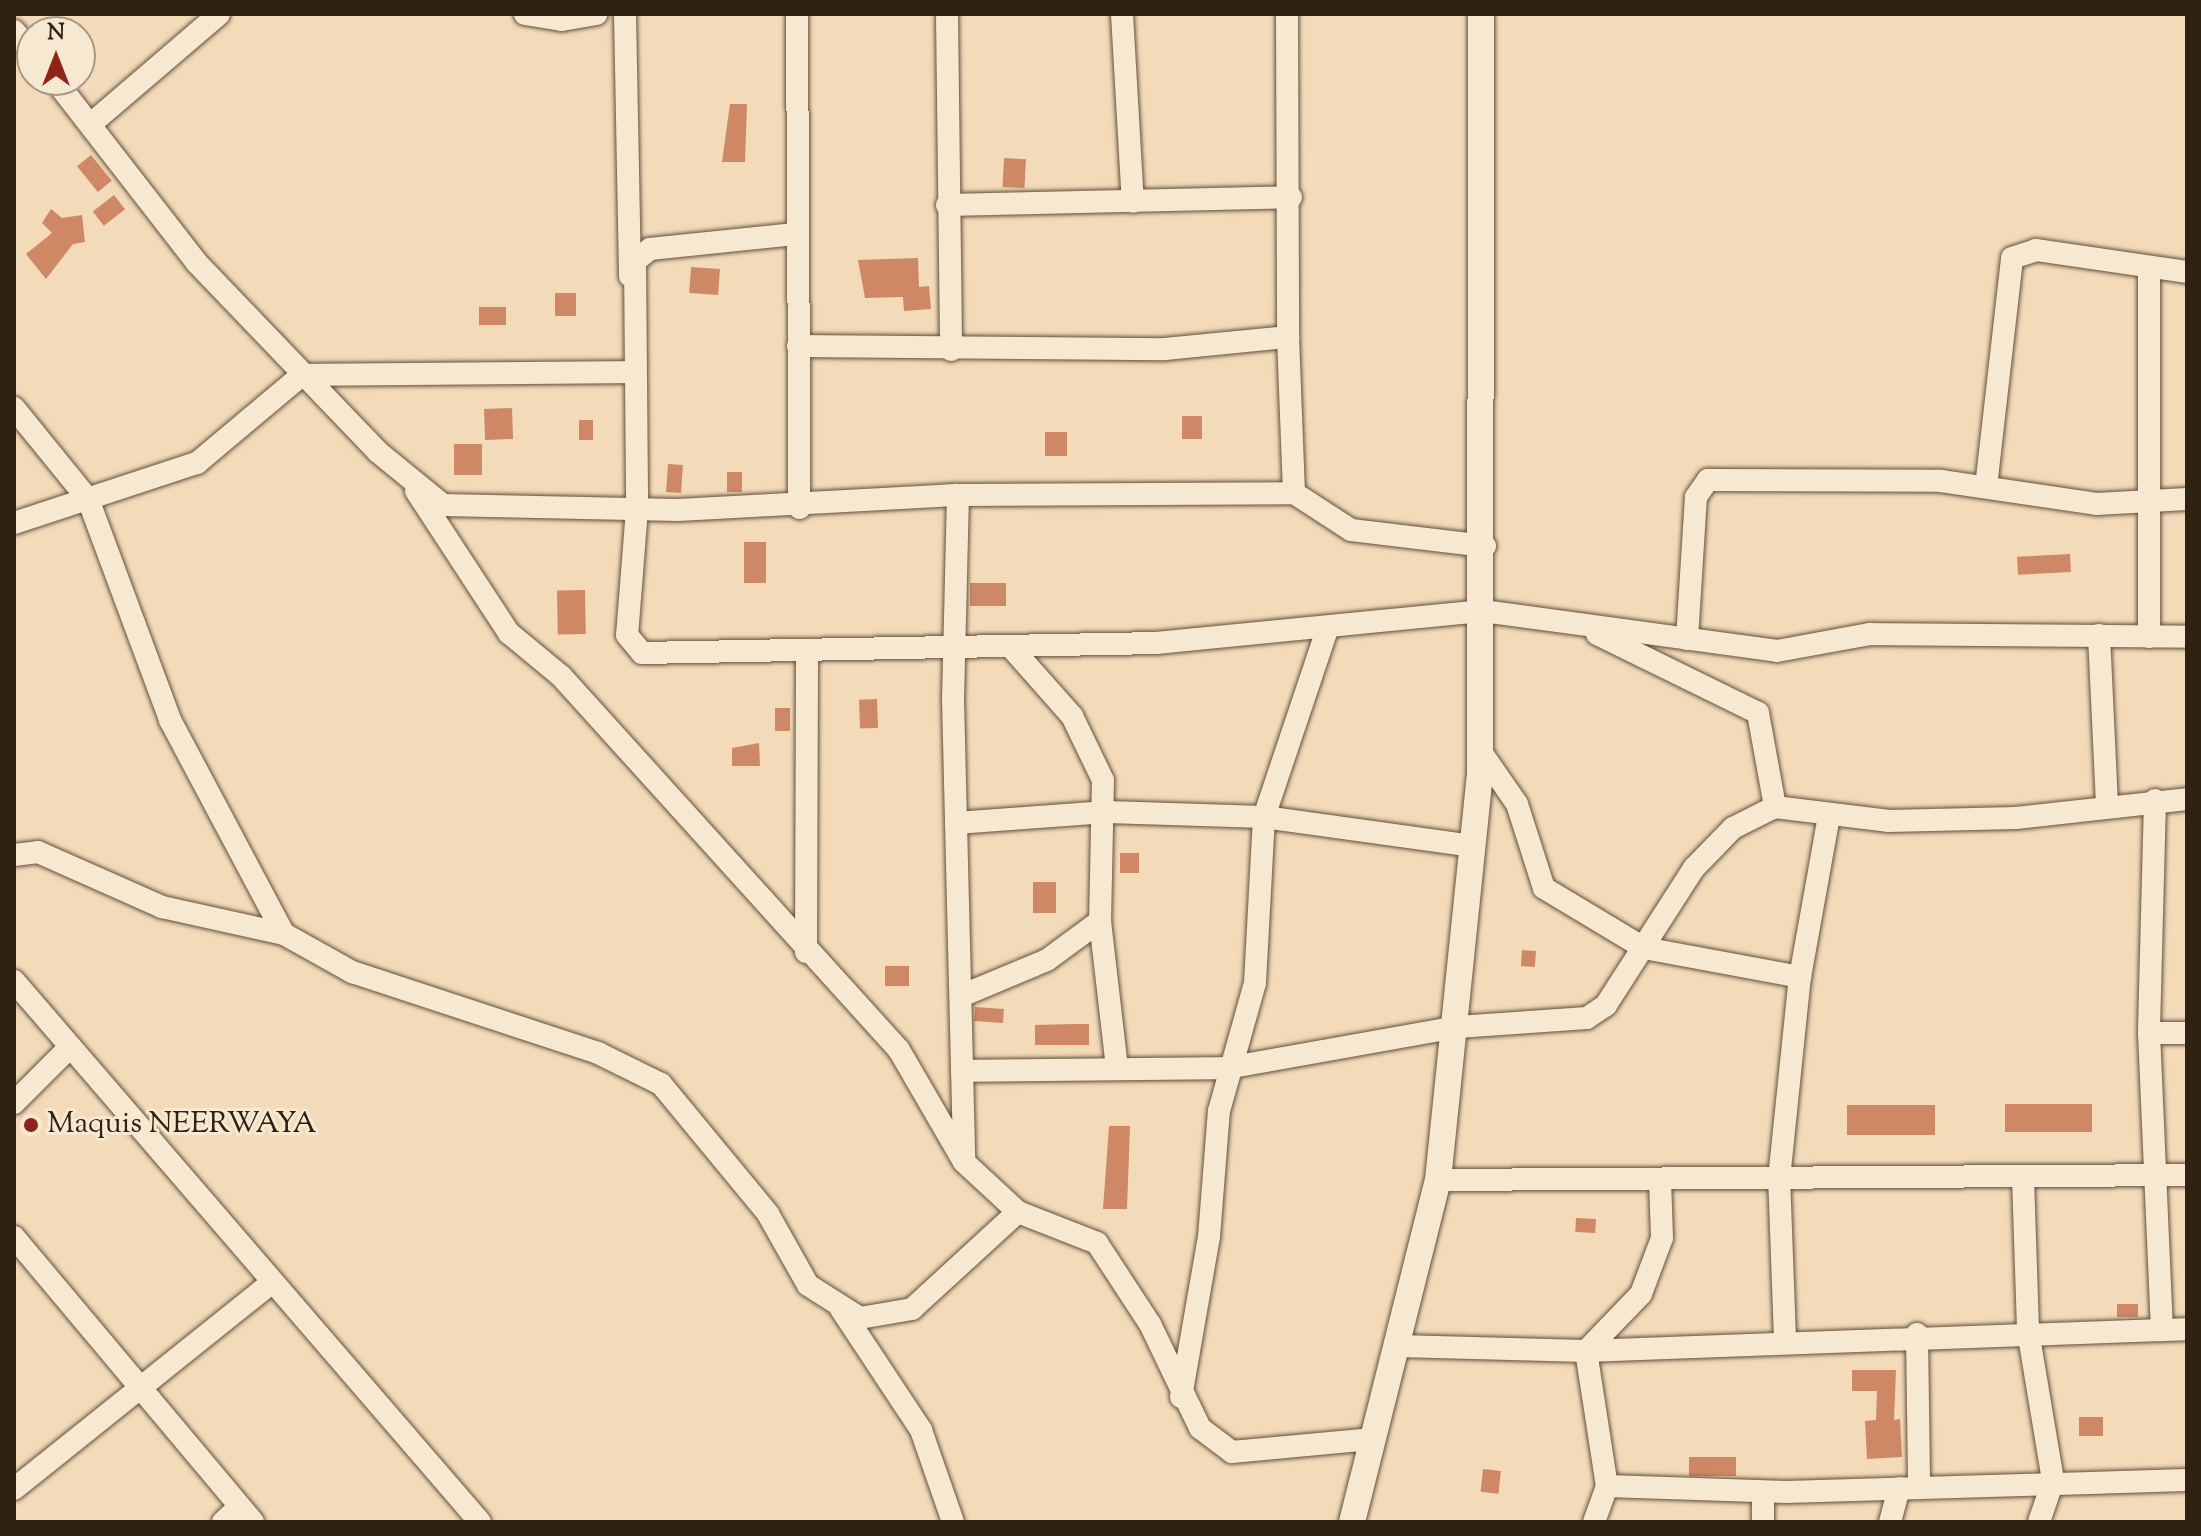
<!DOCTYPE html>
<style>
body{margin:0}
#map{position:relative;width:2201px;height:1536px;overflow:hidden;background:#f3dbb9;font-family:"Sorts Mill Goudy",serif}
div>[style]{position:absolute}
.building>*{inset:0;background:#ce8865;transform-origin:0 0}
.roads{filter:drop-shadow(0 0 2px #61503c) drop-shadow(0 0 2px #61503c)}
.minor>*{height:22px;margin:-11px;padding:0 11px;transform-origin:11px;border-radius:11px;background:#f7e8d2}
.tertiary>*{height:26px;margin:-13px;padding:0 13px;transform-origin:13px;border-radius:13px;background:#f7e8d2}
.dots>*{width:22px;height:22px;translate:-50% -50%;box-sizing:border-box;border:4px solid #f7e8d2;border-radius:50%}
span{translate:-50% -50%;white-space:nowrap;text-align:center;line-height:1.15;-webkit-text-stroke:6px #f7e8d2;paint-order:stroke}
.poi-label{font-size:30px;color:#302213}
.left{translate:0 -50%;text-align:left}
.frame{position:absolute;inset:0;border:16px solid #302213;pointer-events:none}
.north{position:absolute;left:16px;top:16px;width:80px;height:80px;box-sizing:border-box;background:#f7e8d2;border:2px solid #a79986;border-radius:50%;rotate:0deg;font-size:22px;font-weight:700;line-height:32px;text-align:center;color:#302213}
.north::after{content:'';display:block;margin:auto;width:28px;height:36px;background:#8f2418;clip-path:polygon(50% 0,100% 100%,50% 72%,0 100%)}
</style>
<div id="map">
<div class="building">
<div style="clip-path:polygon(730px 104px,747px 104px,745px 162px,722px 162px)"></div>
<div style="left:91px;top:155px;width:33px;height:18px;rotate:51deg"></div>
<div style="left:1004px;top:158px;width:22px;height:29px;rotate:3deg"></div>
<div style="left:114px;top:195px;width:18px;height:27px;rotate:52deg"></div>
<div style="clip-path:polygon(51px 209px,62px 218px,82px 215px,85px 242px,73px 244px,46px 279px,26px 254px,52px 233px,42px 223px)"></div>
<div style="clip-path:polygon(918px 258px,919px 287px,929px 286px,931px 309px,904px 311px,903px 297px,865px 298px,858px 260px)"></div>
<div style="left:691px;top:267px;width:29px;height:26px;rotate:4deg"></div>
<div style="left:555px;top:293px;width:21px;height:23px"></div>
<div style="left:506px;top:307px;width:18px;height:27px;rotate:90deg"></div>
<div style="left:512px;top:408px;width:31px;height:28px;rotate:88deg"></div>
<div style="left:1182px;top:416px;width:20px;height:23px"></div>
<div style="left:579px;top:420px;width:14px;height:20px"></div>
<div style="left:1045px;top:432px;width:22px;height:24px"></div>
<div style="left:454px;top:444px;width:28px;height:31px"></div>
<div style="left:668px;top:464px;width:15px;height:28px;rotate:4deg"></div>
<div style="left:727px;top:472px;width:15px;height:20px"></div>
<div style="left:766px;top:542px;width:41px;height:22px;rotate:90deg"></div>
<div style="left:2070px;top:554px;width:18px;height:53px;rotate:87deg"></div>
<div style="left:970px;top:583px;width:36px;height:23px"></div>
<div style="left:585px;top:590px;width:44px;height:28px;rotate:89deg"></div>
<div style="left:877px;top:699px;width:29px;height:18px;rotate:88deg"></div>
<div style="left:775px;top:708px;width:15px;height:23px"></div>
<div style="clip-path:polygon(759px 743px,760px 766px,732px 766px,732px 748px)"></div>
<div style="left:1120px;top:853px;width:19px;height:20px"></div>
<div style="left:1033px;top:882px;width:23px;height:31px"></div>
<div style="left:1522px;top:950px;width:14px;height:16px;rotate:4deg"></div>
<div style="left:885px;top:966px;width:24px;height:20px"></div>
<div style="left:975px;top:1007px;width:29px;height:14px;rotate:4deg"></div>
<div style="clip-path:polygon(1073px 1024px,1089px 1024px,1089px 1045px,1035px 1045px,1035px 1025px)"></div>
<div style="left:2005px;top:1104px;width:87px;height:28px"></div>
<div style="left:1935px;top:1105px;width:30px;height:88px;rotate:90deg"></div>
<div style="clip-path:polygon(1109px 1126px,1130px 1126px,1127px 1209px,1103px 1209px)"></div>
<div style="left:1576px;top:1218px;width:20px;height:14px;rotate:3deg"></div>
<div style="left:2138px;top:1304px;width:13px;height:21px;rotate:90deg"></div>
<div style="clip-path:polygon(1852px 1370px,1896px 1370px,1894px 1420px,1900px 1419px,1902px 1457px,1867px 1459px,1865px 1421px,1876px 1420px,1877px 1391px,1852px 1391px)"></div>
<div style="left:2079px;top:1417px;width:24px;height:19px"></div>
<div style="left:1736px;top:1457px;width:19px;height:47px;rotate:90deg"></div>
<div style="left:1483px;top:1469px;width:18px;height:23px;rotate:6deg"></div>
</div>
<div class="roads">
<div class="minor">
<div style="left:525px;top:14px;width:37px;rotate:9deg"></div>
<div style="left:562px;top:20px;width:35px;rotate:-10deg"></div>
<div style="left:625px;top:14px;width:262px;rotate:88.9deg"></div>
<div style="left:797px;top:14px;width:494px;rotate:89.7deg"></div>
<div style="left:947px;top:14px;width:336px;rotate:89.3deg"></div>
<div style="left:1122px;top:14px;width:188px;rotate:86.7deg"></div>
<div style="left:1287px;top:14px;width:323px;rotate:89.8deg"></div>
<div style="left:14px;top:31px;width:28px;rotate:49deg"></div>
<div style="left:55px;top:80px;width:232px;rotate:52.2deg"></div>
<div style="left:197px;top:263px;width:262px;rotate:46.2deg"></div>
<div style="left:378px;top:452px;width:84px;rotate:39.2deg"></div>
<div style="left:443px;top:505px;width:235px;rotate:1.2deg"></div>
<div style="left:678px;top:510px;width:280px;rotate:-3.1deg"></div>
<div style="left:958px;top:495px;width:336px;rotate:-0.3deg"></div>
<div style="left:1294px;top:493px;width:68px;rotate:33deg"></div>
<div style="left:1351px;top:530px;width:135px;rotate:6.8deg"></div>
<div style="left:92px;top:123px;width:167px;rotate:-40.6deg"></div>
<div style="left:947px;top:205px;width:344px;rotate:-1.3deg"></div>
<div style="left:795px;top:234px;width:146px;rotate:174.1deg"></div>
<div style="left:650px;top:249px;width:19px;rotate:141deg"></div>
<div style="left:635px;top:261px;width:248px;rotate:89.5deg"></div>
<div style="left:637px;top:509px;width:126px;rotate:94.5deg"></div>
<div style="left:627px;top:635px;width:23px;rotate:50deg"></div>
<div style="left:642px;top:653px;width:514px;rotate:-1.11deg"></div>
<div style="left:1156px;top:643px;width:329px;rotate:-5.6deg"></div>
<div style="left:1483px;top:611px;width:297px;rotate:7.7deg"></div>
<div style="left:1777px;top:651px;width:95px;rotate:-10.4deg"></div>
<div style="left:1870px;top:634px;width:317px;rotate:0.5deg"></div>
<div style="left:2149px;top:271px;width:366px;rotate:90deg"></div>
<div style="left:798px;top:346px;width:367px;rotate:0.5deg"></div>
<div style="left:1165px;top:349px;width:124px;rotate:-5.6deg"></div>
<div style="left:1288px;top:337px;width:156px;rotate:87.8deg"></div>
<div style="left:14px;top:408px;width:117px;rotate:50.9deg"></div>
<div style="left:88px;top:499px;width:236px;rotate:69.6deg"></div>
<div style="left:170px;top:720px;width:242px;rotate:62deg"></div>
<div style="left:284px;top:934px;width:78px;rotate:29.2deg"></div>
<div style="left:352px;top:972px;width:259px;rotate:18.2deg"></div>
<div style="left:598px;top:1053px;width:70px;rotate:26.2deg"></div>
<div style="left:661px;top:1084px;width:168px;rotate:50.5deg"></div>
<div style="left:768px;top:1214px;width:81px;rotate:60.6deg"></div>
<div style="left:808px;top:1285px;width:62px;rotate:32.4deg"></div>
<div style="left:860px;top:1318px;width:53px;rotate:-9.8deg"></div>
<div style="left:912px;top:1309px;width:144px;rotate:-42.5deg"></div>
<div style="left:1986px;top:487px;width:230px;rotate:-83.5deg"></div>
<div style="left:2012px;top:258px;width:25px;rotate:-18deg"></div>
<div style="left:2036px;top:250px;width:153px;rotate:8.3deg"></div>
<div style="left:416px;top:491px;width:170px;rotate:56.8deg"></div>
<div style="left:509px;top:633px;width:67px;rotate:39.6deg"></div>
<div style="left:561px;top:676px;width:504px;rotate:47.89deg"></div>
<div style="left:899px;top:1050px;width:129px;rotate:59.9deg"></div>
<div style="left:964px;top:1162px;width:74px;rotate:42.8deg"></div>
<div style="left:1018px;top:1212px;width:85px;rotate:21.4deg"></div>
<div style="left:1097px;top:1243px;width:97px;rotate:56.8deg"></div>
<div style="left:1150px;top:1324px;width:115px;rotate:64.3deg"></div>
<div style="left:1200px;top:1428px;width:40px;rotate:37deg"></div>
<div style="left:1232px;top:1452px;width:142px;rotate:-5.3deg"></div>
<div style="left:958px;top:495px;width:204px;rotate:91.4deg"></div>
<div style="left:953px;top:699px;width:458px;rotate:88.6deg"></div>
<div style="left:14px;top:523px;width:193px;rotate:-18.2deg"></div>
<div style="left:197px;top:463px;width:137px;rotate:-40deg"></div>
<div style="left:302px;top:375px;width:329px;rotate:-0.5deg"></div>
<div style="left:1597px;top:634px;width:179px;rotate:26.1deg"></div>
<div style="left:1758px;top:713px;width:96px;rotate:79.7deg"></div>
<div style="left:1775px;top:807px;width:115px;rotate:7deg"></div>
<div style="left:1889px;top:821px;width:127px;rotate:-1.4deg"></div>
<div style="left:2016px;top:818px;width:172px;rotate:-6.3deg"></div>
<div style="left:2099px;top:635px;width:171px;rotate:87.3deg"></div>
<div style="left:1687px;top:639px;width:142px;rotate:-86.4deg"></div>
<div style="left:1696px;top:497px;width:21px;rotate:-55deg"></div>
<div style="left:1708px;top:480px;width:233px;rotate:0.2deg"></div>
<div style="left:1941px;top:481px;width:157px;rotate:8.4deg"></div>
<div style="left:2096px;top:504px;width:91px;rotate:-3.1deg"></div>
<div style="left:1010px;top:646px;width:94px;rotate:48.5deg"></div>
<div style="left:1072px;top:716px;width:71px;rotate:64.2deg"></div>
<div style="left:1103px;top:780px;width:141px;rotate:91.2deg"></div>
<div style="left:1100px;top:921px;width:149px;rotate:83.4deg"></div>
<div style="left:1481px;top:752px;width:63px;rotate:55.3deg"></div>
<div style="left:1517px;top:804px;width:88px;rotate:72.2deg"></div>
<div style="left:1544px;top:888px;width:117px;rotate:31deg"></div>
<div style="left:1644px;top:948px;width:159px;rotate:10.5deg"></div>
<div style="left:2155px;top:800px;width:233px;rotate:91.5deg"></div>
<div style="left:2149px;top:1033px;width:297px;rotate:87.5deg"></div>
<div style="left:2162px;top:1330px;width:25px;rotate:-2deg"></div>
<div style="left:956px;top:823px;width:151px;rotate:-4.2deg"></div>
<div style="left:1107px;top:812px;width:157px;rotate:1.8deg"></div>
<div style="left:1264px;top:817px;width:212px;rotate:7.9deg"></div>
<div style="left:14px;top:855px;width:24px;rotate:-7deg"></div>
<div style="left:38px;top:852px;width:136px;rotate:23.9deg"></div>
<div style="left:162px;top:907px;width:125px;rotate:12.5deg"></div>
<div style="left:806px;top:952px;width:297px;rotate:-89.8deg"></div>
<div style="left:14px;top:981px;width:714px;rotate:49.26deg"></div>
<div style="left:961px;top:996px;width:93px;rotate:-22.7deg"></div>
<div style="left:1047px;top:960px;width:66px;rotate:-36.3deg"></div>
<div style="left:2149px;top:1033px;width:38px"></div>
<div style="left:962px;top:1071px;width:265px;rotate:-0.6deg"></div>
<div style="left:1227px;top:1068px;width:235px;rotate:-10.1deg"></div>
<div style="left:1458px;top:1027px;width:129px;rotate:-4deg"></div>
<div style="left:1587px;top:1018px;width:23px;rotate:-34deg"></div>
<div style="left:1606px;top:1005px;width:163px;rotate:-57.3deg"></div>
<div style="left:1694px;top:868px;width:56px;rotate:-45.7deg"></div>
<div style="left:1733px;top:828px;width:47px;rotate:-26.6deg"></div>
<div style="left:14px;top:1103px;width:79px;rotate:-45deg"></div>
<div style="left:2023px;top:1178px;width:153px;rotate:88.1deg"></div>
<div style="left:2028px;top:1331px;width:152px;rotate:80.5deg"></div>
<div style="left:2053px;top:1481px;width:43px;rotate:108.9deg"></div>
<div style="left:1438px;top:1180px;width:749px;rotate:-0.38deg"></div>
<div style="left:1660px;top:1180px;width:58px;rotate:88deg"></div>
<div style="left:1662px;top:1238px;width:60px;rotate:110.6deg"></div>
<div style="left:1641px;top:1294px;width:79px;rotate:134deg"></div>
<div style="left:1586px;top:1351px;width:137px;rotate:81.2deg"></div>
<div style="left:1607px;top:1486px;width:179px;rotate:1.9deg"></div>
<div style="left:1786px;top:1492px;width:401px;rotate:-1.7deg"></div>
<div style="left:14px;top:1237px;width:372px;rotate:50deg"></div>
<div style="left:841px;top:1309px;width:145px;rotate:56.5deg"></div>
<div style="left:921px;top:1430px;width:97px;rotate:70.8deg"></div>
<div style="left:1917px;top:1334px;width:151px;rotate:89.2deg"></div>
<div style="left:1785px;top:1339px;width:160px;rotate:-92.1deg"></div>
<div style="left:1779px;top:1179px;width:203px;rotate:-84.1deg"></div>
<div style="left:1800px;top:977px;width:164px;rotate:-79.8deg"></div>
<div style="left:1398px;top:1346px;width:188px;rotate:1.5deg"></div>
<div style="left:1586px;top:1351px;width:576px;rotate:-2.09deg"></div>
<div style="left:1181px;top:1397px;width:162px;rotate:-80.1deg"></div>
<div style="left:1209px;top:1237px;width:126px;rotate:-85.5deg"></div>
<div style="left:1219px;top:1111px;width:133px;rotate:-74.3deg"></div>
<div style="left:1255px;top:983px;width:166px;rotate:-86.9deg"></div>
<div style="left:1264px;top:817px;width:197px;rotate:-71.4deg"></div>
<div style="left:14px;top:1489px;width:329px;rotate:-38.7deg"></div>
<div style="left:1763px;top:1492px;width:30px;rotate:90deg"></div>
<div style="left:223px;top:1522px;width:22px;rotate:-43deg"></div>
<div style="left:1594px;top:1522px;width:38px;rotate:-70deg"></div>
<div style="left:1890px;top:1522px;width:35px;rotate:-75deg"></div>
</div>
<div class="tertiary">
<div style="left:1352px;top:1522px;width:353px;rotate:-75.9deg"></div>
<div style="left:1438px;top:1180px;width:408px;rotate:-84.1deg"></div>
<div style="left:1480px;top:774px;width:760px;rotate:-89.92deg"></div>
</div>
</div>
<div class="dots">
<div style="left:31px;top:1125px;background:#8f2418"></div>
</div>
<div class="poi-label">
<span class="left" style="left:47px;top:1125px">Maquis NEERWAYA</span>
</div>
<div class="frame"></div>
<div class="north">N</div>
</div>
